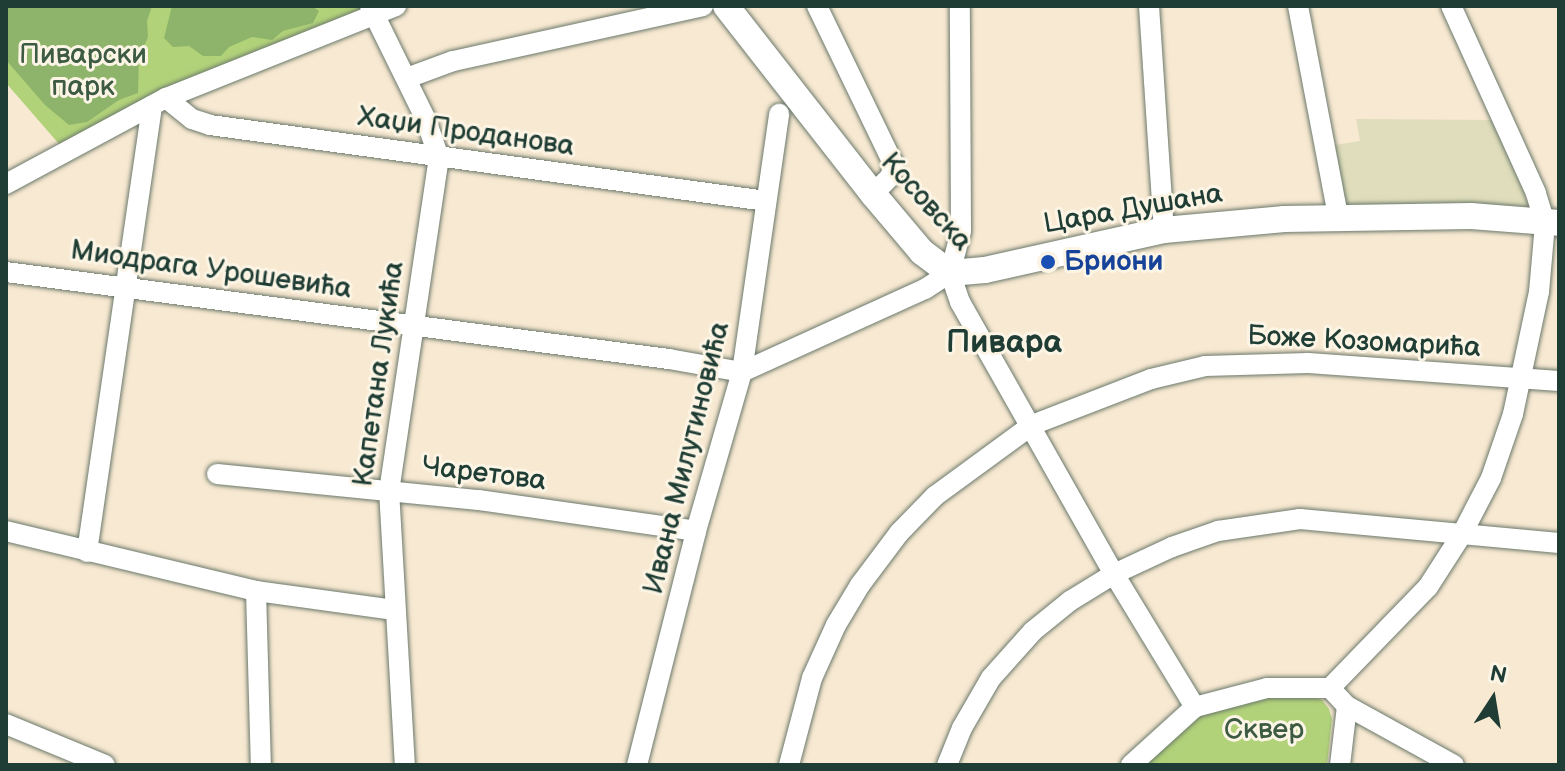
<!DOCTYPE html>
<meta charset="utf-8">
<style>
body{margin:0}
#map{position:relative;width:1565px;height:771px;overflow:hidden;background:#f8e9d2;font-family:"Balsamiq Sans",sans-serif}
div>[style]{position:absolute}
.built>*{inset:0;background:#dfddbb}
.green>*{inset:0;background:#b2d27a}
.forest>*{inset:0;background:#8db46a}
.roads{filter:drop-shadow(0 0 2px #6b796b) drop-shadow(0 0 2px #6b796b)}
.minor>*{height:20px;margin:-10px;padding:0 10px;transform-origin:10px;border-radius:10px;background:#fff}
.tertiary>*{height:26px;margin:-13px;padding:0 13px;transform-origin:13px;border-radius:13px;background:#fff}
.dots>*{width:22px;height:22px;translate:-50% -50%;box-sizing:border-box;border:4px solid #fcf5e5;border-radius:50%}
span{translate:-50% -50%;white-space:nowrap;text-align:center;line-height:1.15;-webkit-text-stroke:6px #fcf5e5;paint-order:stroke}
.park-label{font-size:28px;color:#3c5b42}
.street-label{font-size:28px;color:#1f3d34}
.transit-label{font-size:28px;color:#164399;font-weight:700}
.left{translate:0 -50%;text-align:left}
.quarter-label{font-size:32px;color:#1f3d34;font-weight:700}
.frame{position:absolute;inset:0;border:8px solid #1f3d34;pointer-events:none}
.north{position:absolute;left:1453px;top:659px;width:80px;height:80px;-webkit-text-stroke:6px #fcf5e5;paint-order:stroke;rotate:12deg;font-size:22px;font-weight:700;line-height:32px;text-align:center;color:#1f3d34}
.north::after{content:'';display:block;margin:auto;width:28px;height:36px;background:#1f3d34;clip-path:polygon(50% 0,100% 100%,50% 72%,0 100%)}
</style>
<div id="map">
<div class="built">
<div style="clip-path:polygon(1356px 119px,1492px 120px,1521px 181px,1529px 209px,1345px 205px,1335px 145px,1360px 141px)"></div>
</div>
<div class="green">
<div style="clip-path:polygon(6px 6px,364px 6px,370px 15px,66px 152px,6px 83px)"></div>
<div style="clip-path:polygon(1305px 694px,1322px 700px,1329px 709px,1332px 719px,1327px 765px,1140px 765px,1203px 713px,1240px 697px)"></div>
</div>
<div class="forest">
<div style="clip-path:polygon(6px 6px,152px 6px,147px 21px,148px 37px,139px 57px,138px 93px,119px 100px,87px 122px,69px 125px,45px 105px,6px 60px)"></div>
<div style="clip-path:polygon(172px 6px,312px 6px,319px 11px,313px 23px,283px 31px,272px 40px,252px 37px,229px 47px,221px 56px,203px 56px,189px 46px,173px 47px,164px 38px)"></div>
</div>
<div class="roads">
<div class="minor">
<div style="left:370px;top:6px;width:127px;rotate:63.8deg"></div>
<div style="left:426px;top:120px;width:39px;rotate:71deg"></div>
<div style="left:439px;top:157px;width:337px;rotate:98.5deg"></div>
<div style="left:389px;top:490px;width:275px;rotate:86.7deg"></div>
<div style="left:817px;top:6px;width:174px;rotate:64.2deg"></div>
<div style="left:893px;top:163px;width:13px;rotate:99deg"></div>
<div style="left:891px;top:176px;width:25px;rotate:135deg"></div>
<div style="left:1149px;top:6px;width:225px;rotate:86.2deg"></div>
<div style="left:1298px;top:6px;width:214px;rotate:79.2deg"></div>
<div style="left:407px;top:78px;width:49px;rotate:-20.3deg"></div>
<div style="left:453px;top:61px;width:256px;rotate:-12.4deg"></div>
<div style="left:166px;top:98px;width:33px;rotate:39deg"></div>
<div style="left:192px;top:119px;width:19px;rotate:18deg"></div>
<div style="left:210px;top:125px;width:561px;rotate:7.78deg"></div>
<div style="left:6px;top:184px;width:182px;rotate:-28.3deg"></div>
<div style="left:166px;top:98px;width:248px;rotate:-21.8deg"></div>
<div style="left:6px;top:272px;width:669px;rotate:7.48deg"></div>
<div style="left:669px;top:359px;width:74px;rotate:10.1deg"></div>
<div style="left:950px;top:273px;width:31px;rotate:71deg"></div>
<div style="left:960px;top:302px;width:313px;rotate:60.5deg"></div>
<div style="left:1114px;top:574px;width:156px;rotate:58.7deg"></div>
<div style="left:950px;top:273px;width:43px;rotate:-75.3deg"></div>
<div style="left:961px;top:231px;width:225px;rotate:-90.3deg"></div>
<div style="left:742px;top:372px;width:201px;rotate:-24.4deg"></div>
<div style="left:925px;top:289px;width:30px;rotate:-33deg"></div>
<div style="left:217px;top:474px;width:263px;rotate:5.7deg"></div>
<div style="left:479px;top:500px;width:219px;rotate:8.1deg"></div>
<div style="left:6px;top:531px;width:257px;rotate:13.5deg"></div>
<div style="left:256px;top:591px;width:139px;rotate:7.8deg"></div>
<div style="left:87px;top:552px;width:451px;rotate:-81.7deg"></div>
<div style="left:256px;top:591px;width:174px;rotate:88.4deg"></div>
<div style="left:1330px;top:688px;width:141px;rotate:-45.9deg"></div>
<div style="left:1428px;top:587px;width:63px;rotate:-57.3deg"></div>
<div style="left:1462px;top:534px;width:63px;rotate:-62.6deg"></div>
<div style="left:1491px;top:478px;width:68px;rotate:-71deg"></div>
<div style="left:1513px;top:414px;width:125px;rotate:-78deg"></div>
<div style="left:1539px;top:292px;width:69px;rotate:-85deg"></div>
<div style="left:1545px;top:223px;width:31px;rotate:-107deg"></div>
<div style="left:1536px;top:193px;width:205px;rotate:-114.4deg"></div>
<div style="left:6px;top:724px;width:107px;rotate:22.5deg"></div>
<div style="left:637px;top:765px;width:241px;rotate:-75.8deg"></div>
<div style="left:696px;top:531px;width:166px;rotate:-73.9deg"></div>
<div style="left:742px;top:372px;width:261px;rotate:-81.8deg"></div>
<div style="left:789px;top:765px;width:90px;rotate:-75.2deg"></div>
<div style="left:812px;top:678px;width:58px;rotate:-65.6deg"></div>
<div style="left:836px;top:625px;width:47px;rotate:-59deg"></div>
<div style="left:860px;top:585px;width:65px;rotate:-53.1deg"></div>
<div style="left:899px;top:533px;width:52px;rotate:-45.8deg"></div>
<div style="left:935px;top:496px;width:120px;rotate:-36.2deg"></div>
<div style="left:1032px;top:425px;width:128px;rotate:-21.1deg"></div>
<div style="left:1151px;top:379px;width:56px;rotate:-13.5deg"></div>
<div style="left:1205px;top:366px;width:103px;rotate:-1.7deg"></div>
<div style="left:1308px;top:363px;width:252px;rotate:4.1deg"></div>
<div style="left:947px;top:765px;width:40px;rotate:-68deg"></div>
<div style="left:962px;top:728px;width:58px;rotate:-59.9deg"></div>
<div style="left:991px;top:678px;width:63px;rotate:-48.2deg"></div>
<div style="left:1033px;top:631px;width:48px;rotate:-39deg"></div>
<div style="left:1070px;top:601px;width:52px;rotate:-31.5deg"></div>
<div style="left:1114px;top:574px;width:64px;rotate:-25deg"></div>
<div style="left:1172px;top:547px;width:49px;rotate:-19.2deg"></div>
<div style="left:1218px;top:531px;width:83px;rotate:-8.3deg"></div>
<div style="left:1300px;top:519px;width:260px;rotate:5.3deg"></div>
<div style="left:1131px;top:765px;width:86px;rotate:-42.2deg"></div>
<div style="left:1195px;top:707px;width:74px;rotate:-14.8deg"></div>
<div style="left:1267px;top:688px;width:63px"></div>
<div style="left:1330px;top:688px;width:25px;rotate:47deg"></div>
<div style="left:1347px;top:706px;width:122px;rotate:28.9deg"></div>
<div style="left:1340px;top:765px;width:59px;rotate:-83.2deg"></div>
</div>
<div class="tertiary">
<div style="left:726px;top:6px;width:239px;rotate:52deg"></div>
<div style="left:873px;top:194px;width:76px;rotate:49.8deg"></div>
<div style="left:922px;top:252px;width:35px;rotate:37deg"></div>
<div style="left:950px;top:273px;width:35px;rotate:-5deg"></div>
<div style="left:985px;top:270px;width:183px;rotate:-12.6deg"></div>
<div style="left:1164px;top:230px;width:121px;rotate:-5.2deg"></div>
<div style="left:1284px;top:219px;width:187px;rotate:-0.9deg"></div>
<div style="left:1471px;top:216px;width:88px;rotate:4.5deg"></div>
</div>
</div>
<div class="dots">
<div style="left:1048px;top:262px;background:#1a4fb4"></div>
</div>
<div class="park-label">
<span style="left:83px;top:71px">Пиварски<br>парк</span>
<span style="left:1264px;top:730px">Сквер</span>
</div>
<div class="street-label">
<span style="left:466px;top:132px;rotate:8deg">Хаџи Проданова</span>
<span style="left:926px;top:202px;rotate:48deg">Косовска</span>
<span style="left:1133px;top:209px;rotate:-10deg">Цара Душана</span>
<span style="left:211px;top:270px;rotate:8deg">Миодрага Урошевића</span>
<span style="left:1364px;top:342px;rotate:3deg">Боже Козомарића</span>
<span style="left:379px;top:374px;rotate:-82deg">Капетана Лукића</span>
<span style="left:687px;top:458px;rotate:-76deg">Ивана Милутиновића</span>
<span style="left:484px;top:474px;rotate:7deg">Чаретова</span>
</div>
<div class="transit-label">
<span class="left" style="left:1064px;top:262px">Бриони</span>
</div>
<div class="quarter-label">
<span style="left:1004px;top:343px">Пивара</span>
</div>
<div class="frame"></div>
<div class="north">N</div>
</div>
